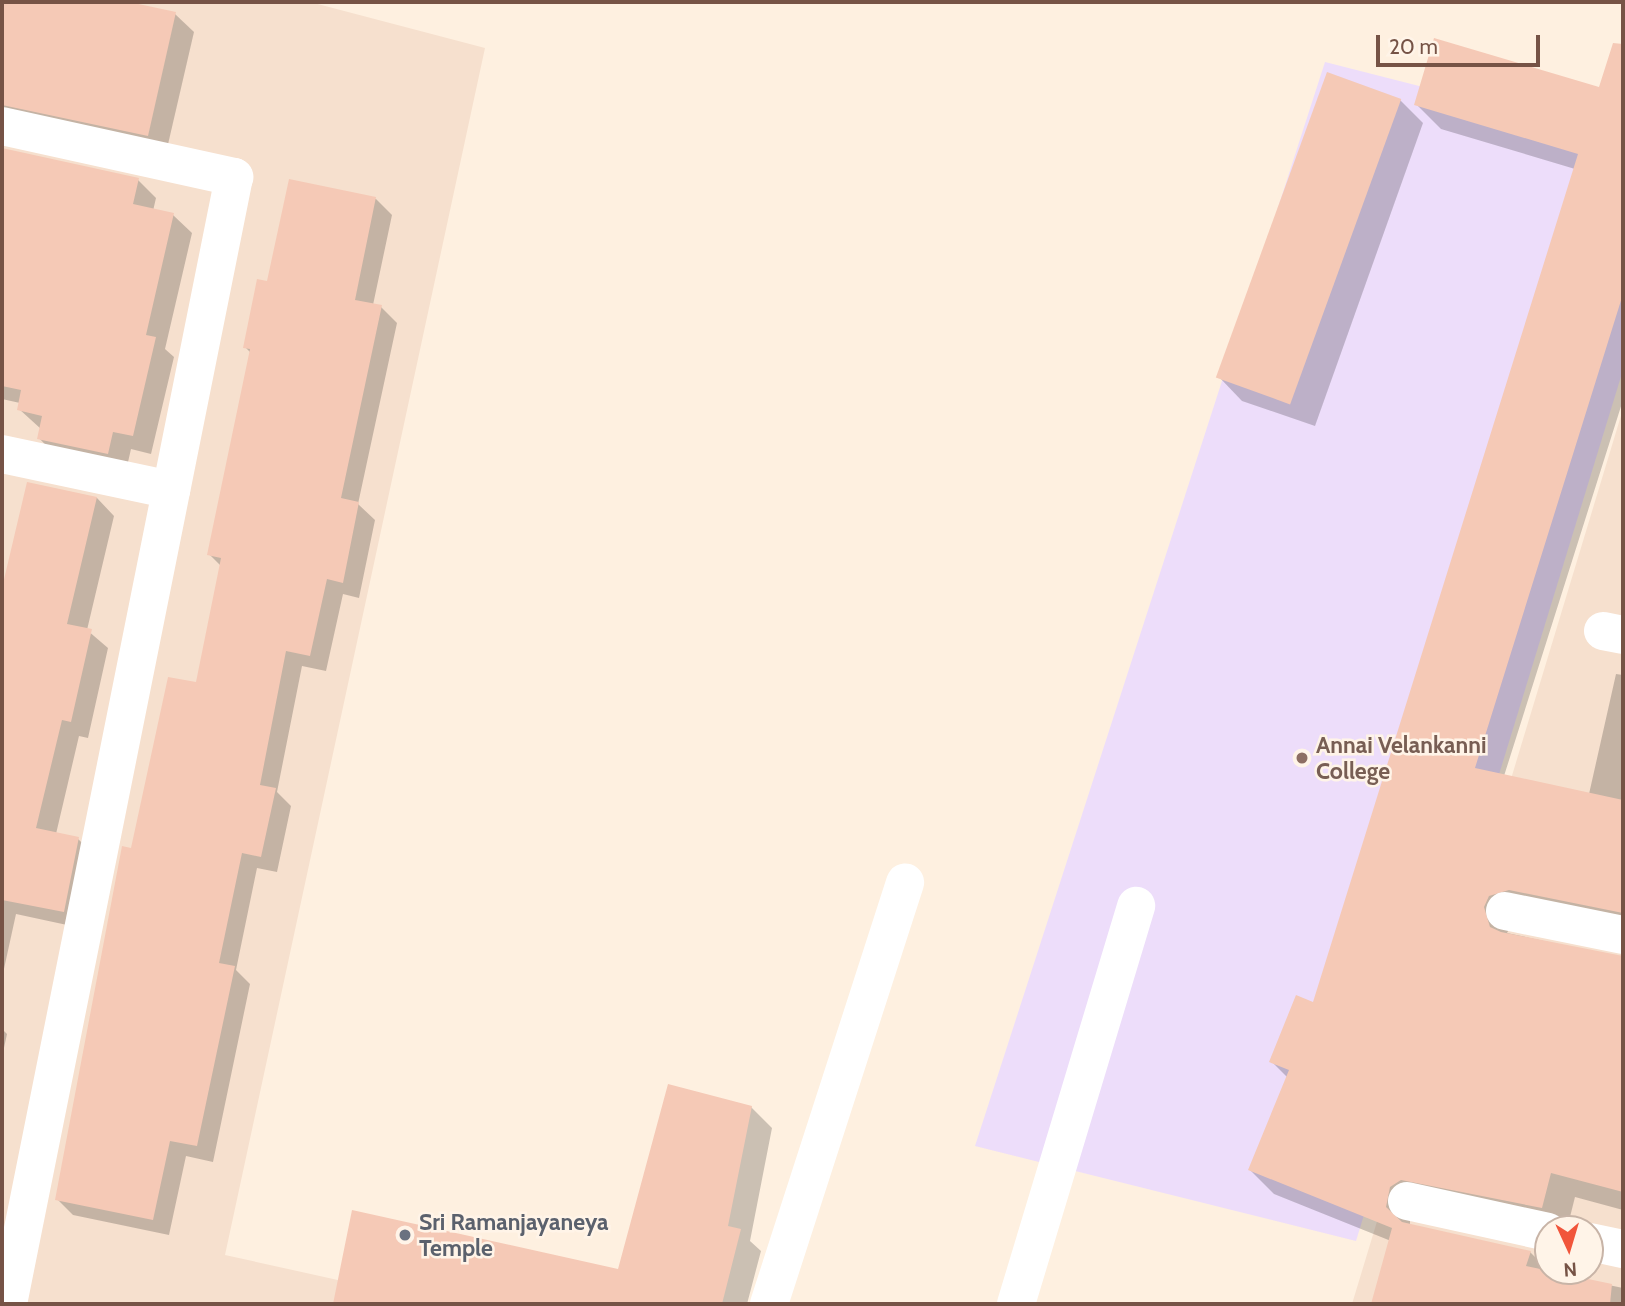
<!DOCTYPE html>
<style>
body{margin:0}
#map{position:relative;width:1625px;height:1306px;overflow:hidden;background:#fef0e0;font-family:Cabin,sans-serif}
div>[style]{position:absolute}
.residential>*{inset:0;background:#f6e0ce}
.education>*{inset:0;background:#edddfa}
.shadow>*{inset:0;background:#0003}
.building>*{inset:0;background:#f5c9b6;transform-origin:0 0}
.minor>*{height:38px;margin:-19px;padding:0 19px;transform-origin:19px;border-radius:19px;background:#fff}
.dots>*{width:19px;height:19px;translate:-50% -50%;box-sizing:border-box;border:4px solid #fff4e8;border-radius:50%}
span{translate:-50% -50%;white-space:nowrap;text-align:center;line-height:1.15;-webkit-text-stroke:5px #fff4e8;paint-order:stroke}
.education-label{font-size:23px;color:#785e54;font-weight:700}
.left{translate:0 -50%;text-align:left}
.worship-label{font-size:23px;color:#5b616d;font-weight:700}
.frame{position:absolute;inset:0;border:4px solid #765346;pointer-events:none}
.north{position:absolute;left:1534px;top:1215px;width:70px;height:70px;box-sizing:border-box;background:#fff4e8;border:2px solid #c8b4a7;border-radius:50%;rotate:176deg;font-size:19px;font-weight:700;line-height:28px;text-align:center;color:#765346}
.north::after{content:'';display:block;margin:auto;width:24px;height:32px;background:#f1553b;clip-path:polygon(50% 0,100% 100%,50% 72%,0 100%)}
.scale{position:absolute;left:1376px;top:35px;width:164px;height:32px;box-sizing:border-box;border:4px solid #765346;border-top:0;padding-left:9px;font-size:21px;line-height:24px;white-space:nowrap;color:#765346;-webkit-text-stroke:5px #fff4e8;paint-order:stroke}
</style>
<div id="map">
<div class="residential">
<div style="clip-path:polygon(2px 2px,310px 2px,485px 48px,225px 1255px,446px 1304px,2px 1304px)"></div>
<div style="clip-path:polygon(evenodd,1623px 409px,1623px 1304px,1352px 1304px,1623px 409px,1548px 1229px,1590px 1229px,1590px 1271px,1548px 1271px,1548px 1229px)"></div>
</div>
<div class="education">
<div style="clip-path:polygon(1325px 62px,1623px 138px,1623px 370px,1356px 1241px,975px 1146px)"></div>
</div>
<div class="shadow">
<div style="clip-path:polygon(2px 2px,122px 2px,175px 14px,194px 32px,166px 153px,2px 134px)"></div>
<div style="clip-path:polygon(1435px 40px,1623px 96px,1623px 400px,1504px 776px,1589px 794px,1616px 674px,1623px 675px,1623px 934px,1514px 920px,1507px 933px,1623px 958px,1623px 1210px,1575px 1197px,1567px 1229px,1410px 1221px,1410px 1226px,1530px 1252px,1551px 1273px,1623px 1288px,1623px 1304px,1373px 1304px,1391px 1241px,1274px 1194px,1250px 1170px,1288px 1078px,1272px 1062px,1314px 1004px,1575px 169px,1441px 129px,1416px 104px)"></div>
<div style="clip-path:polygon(1400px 100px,1423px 123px,1315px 426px,1242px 401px,1219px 377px)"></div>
<div style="clip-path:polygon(2px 150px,138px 180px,156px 198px,153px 211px,173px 215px,192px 233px,165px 349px,174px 357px,151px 454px,131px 449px,126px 471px,57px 457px,39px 438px,41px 429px,19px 409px,20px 403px,2px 399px)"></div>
<div style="clip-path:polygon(290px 181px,376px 199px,392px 215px,373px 305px,381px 307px,397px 323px,358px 504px,375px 520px,359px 598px,343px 594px,326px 671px,302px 666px,277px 792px,291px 806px,277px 872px,257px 868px,236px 970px,250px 984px,213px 1162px,186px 1156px,169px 1235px,73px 1215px,57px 1199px,132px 850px,197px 684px,221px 566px,209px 554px,251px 353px,245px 347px,268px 283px)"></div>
<div style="clip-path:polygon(28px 484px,97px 498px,114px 516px,87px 630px,108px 648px,88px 738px,79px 736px,56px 834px,78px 839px,96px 856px,81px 928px,16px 914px,2px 978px,2px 596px)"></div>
<div style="clip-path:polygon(2px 1029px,7px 1034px,2px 1057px)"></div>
<div style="clip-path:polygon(751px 1107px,772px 1128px,750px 1241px,761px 1251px,747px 1304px,335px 1304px,353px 1212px,620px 1271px)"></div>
</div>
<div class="building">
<div style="clip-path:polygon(2px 2px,129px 2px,176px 12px,148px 136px,2px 105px)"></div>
<div style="clip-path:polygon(1434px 38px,1599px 87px,1613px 43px,1623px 44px,1623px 294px,1475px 768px,1623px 800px,1623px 913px,1509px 890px,1489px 896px,1484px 907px,1490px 927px,1501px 932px,1623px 956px,1623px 1192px,1551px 1173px,1542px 1208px,1401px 1180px,1390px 1187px,1386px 1207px,1402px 1222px,1531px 1251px,1526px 1266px,1612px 1284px,1610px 1304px,1371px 1304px,1392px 1228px,1248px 1170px,1289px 1070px,1269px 1062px,1296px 995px,1313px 1002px,1578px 154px,1414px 105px)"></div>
<div style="left:1327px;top:72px;width:79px;height:325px;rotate:20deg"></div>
<div style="clip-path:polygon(2px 148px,139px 178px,133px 204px,174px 213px,146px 335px,156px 337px,133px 436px,113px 432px,108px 454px,37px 439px,42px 416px,17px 410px,21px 390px,2px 386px)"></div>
<div style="clip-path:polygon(289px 179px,376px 197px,355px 300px,382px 305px,341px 498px,359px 502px,343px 583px,327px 579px,310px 656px,286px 651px,260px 785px,276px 788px,261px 857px,242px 853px,219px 963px,235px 966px,197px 1146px,170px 1141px,153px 1220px,55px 1200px,122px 846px,131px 848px,168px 677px,196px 682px,221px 558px,207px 555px,250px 349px,243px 348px,257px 279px,267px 281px)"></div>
<div style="clip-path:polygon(27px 482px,97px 497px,67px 624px,92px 629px,71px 722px,62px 720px,36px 828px,79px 837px,64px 912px,2px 900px,2px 588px)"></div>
<div style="clip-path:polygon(668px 1084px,752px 1106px,728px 1226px,741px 1229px,722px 1304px,333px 1304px,352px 1210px,618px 1269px)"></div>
</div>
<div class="minor">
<div style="left:2px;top:126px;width:238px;rotate:12.4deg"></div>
<div style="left:234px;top:177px;width:1149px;rotate:101.34deg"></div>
<div style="left:2px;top:454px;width:173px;rotate:12deg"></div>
<div style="left:1603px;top:631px;width:20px;rotate:11deg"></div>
<div style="left:1505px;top:911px;width:120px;rotate:11.5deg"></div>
<div style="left:1407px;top:1201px;width:144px;rotate:12.4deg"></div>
<div style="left:1590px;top:1242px;width:34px;rotate:12deg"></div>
<div style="left:769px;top:1304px;width:443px;rotate:-72.1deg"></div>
<div style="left:1016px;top:1304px;width:416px;rotate:-73.2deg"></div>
</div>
<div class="dots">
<div style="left:1302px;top:758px;background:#8d6e63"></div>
<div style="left:405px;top:1235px;background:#6b7280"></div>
</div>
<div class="education-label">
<span class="left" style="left:1316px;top:758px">Annai Velankanni<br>College</span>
</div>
<div class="worship-label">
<span class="left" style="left:419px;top:1235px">Sri Ramanjayaneya<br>Temple</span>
</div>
<div class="frame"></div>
<div class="north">N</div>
<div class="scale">20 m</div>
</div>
